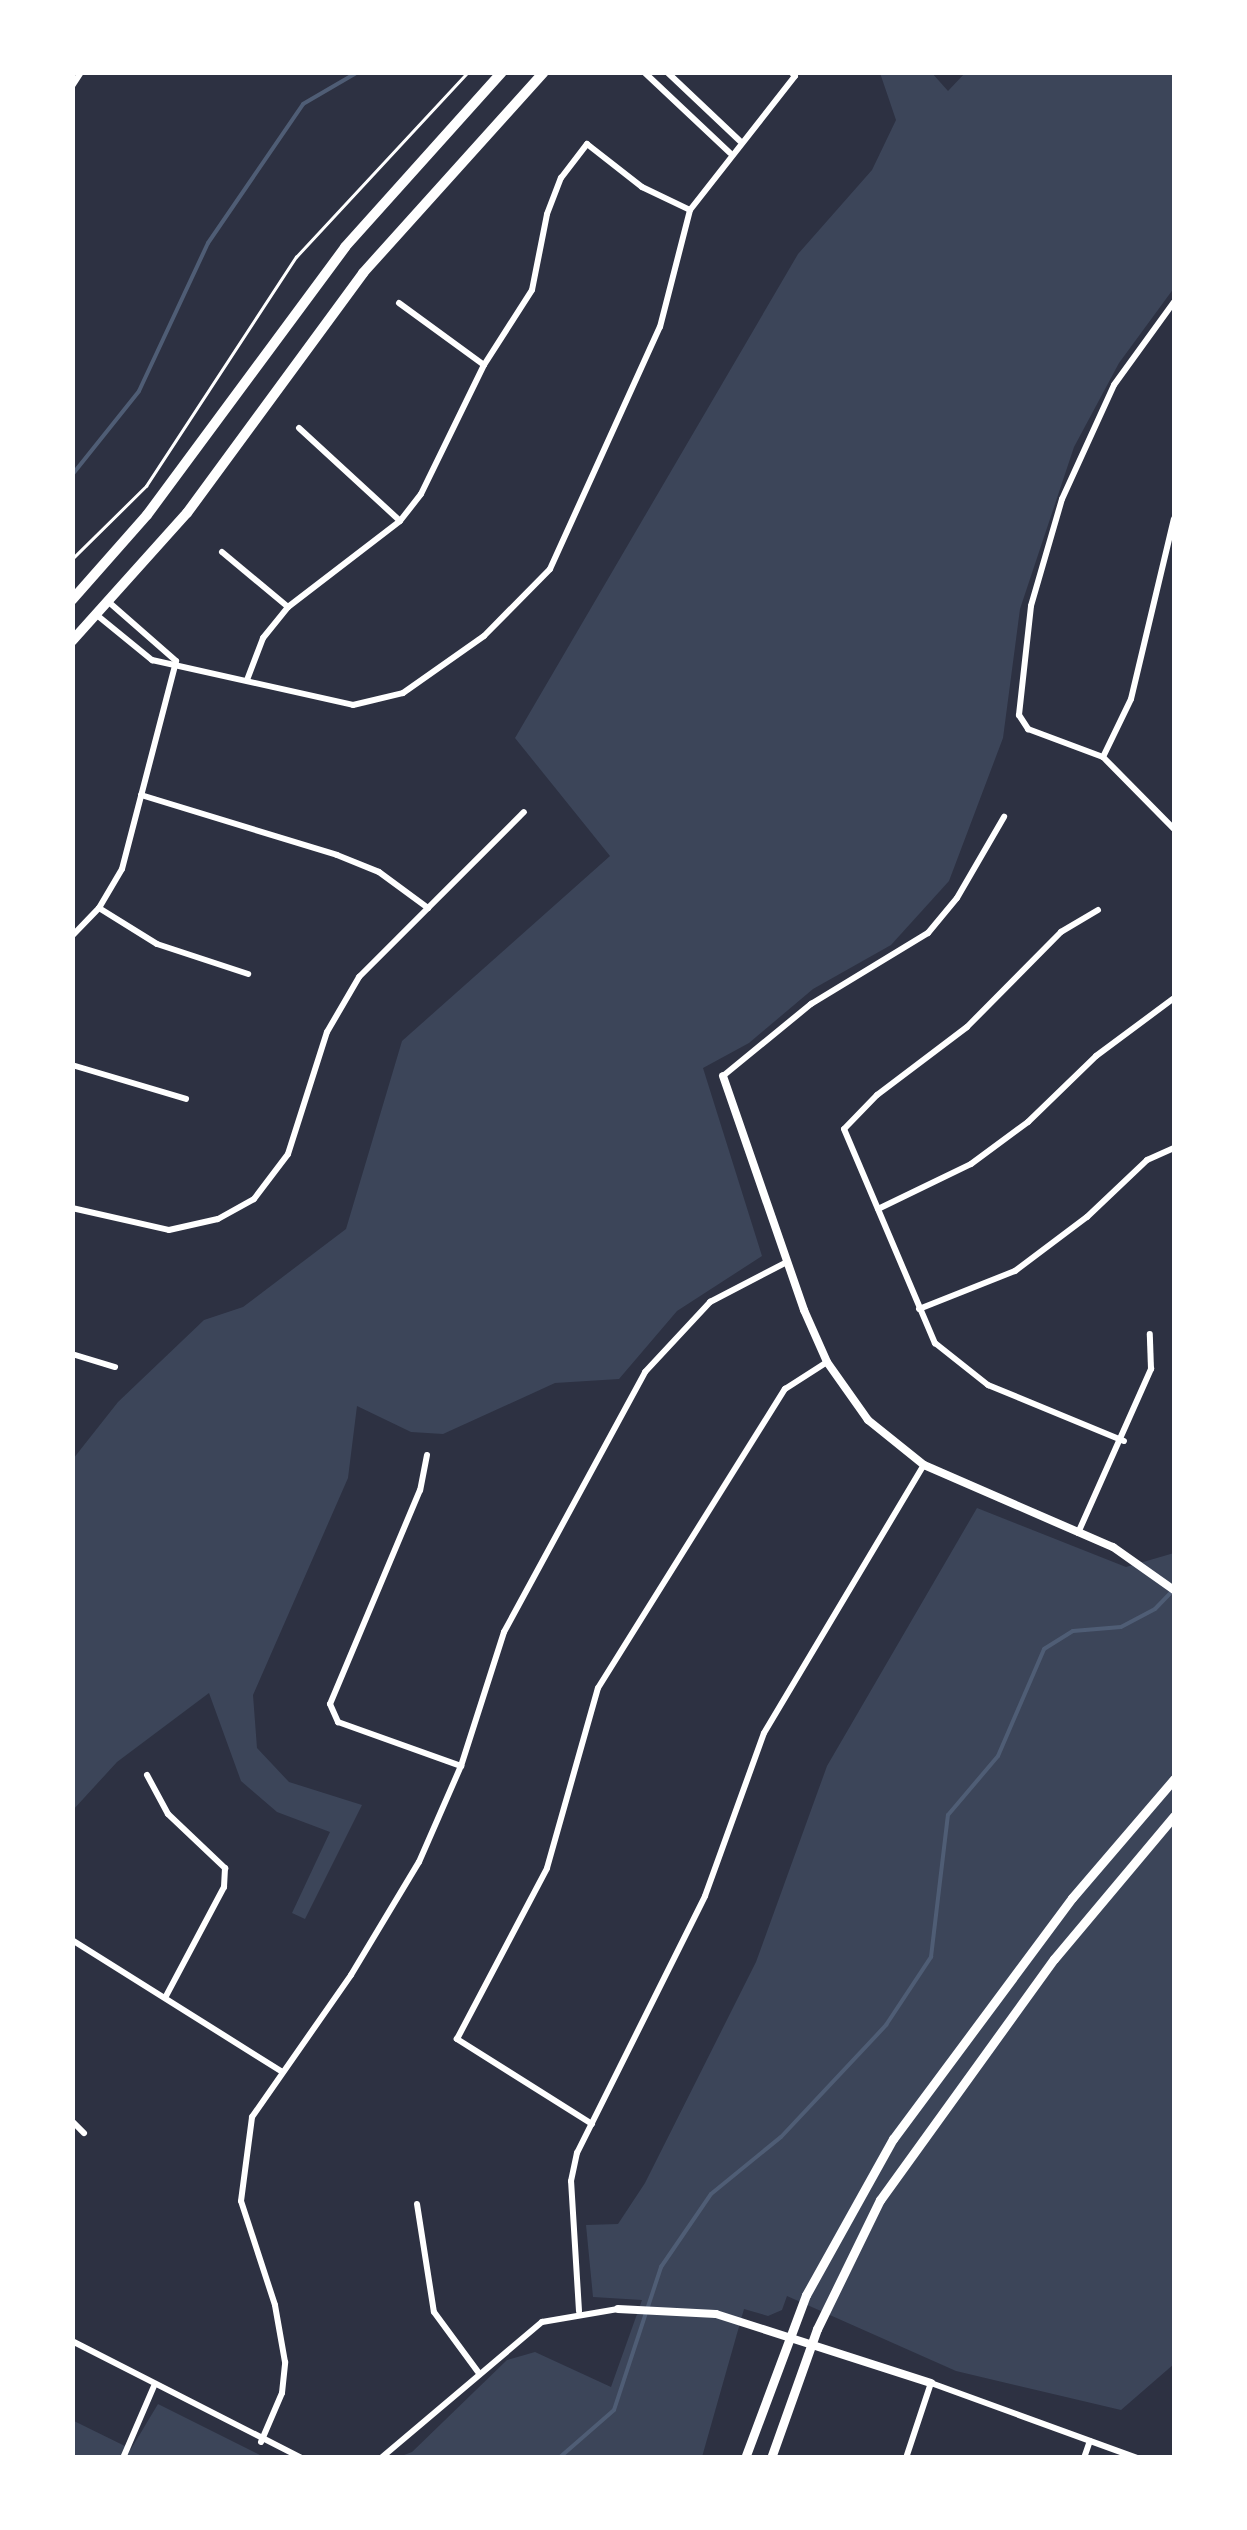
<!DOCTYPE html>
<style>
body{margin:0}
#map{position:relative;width:1247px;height:2530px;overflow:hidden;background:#2d3142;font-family:"PT Sans",sans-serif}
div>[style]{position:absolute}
.green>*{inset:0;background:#3c4559}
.stream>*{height:4px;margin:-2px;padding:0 2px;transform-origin:2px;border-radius:2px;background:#4f5d75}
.path>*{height:2.5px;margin:-1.25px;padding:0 1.25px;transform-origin:1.25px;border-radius:1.25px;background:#fff}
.minor>*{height:6px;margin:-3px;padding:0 3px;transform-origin:3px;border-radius:3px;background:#fff}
.tertiary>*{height:8px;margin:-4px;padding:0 4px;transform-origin:4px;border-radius:4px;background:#fff}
.secondary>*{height:9px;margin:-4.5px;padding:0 4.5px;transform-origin:4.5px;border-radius:4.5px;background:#fff}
.primary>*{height:10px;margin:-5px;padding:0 5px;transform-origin:5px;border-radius:5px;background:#fff}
span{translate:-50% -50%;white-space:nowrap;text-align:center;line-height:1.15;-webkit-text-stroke:8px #fff;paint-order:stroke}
.frame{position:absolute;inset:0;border:75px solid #fff;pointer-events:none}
</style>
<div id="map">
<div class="green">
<div style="clip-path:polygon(880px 73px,932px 73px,948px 91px,965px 73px,1174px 73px,1174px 288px,1119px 363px,1074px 447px,1020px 609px,1003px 738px,949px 881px,891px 945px,813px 989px,749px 1043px,703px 1068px,762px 1256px,677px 1311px,619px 1379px,555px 1383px,443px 1434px,411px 1432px,357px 1406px,348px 1478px,253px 1695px,257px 1748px,289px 1782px,362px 1805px,305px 1919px,292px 1913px,330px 1832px,277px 1812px,241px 1781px,209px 1693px,117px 1762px,73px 1810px,73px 1459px,118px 1402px,204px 1320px,243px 1307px,346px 1229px,402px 1041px,610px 856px,515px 738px,798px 254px,872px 170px,896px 120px)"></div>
<div style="clip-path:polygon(977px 1508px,1126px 1567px,1174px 1553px,1174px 2364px,1121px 2410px,956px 2371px,787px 2296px,782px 2310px,768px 2316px,744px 2309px,702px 2457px,396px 2458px,412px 2452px,507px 2360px,535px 2352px,611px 2387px,642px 2300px,593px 2297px,586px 2225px,618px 2224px,645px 2183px,756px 1962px,827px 1766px)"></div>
<div style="clip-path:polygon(158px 2404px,264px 2457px,73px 2457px,72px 2420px,131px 2449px)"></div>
</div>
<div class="stream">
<div style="left:72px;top:475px;width:107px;rotate:-51.4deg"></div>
<div style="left:139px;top:391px;width:163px;rotate:-65deg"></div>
<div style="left:208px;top:243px;width:168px;rotate:-55.6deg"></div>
<div style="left:303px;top:104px;width:64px;rotate:-30.2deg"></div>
<div style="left:559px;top:2458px;width:73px;rotate:-41.1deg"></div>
<div style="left:614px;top:2410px;width:151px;rotate:-71.8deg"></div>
<div style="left:661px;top:2267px;width:88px;rotate:-55.6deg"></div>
<div style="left:711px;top:2194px;width:90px;rotate:-39.2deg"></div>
<div style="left:781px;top:2137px;width:154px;rotate:-46.8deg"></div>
<div style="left:886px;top:2025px;width:82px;rotate:-56.5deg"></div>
<div style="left:931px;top:1957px;width:143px;rotate:-83.2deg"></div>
<div style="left:948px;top:1815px;width:77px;rotate:-49.7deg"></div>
<div style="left:998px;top:1756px;width:116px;rotate:-66.7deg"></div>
<div style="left:1044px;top:1649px;width:34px;rotate:-32deg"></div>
<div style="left:1073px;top:1631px;width:48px;rotate:-4.8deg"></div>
<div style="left:1121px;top:1627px;width:38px;rotate:-28deg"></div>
<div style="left:1155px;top:1609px;width:28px;rotate:-46deg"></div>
</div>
<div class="path">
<div style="left:72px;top:559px;width:104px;rotate:-44.6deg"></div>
<div style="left:146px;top:486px;width:274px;rotate:-56.8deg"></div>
<div style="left:296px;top:257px;width:253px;rotate:-47.1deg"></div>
<div style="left:72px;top:724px;width:17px;rotate:90deg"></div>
</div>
<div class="minor">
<div style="left:644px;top:72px;width:118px;rotate:43.3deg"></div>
<div style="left:667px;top:72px;width:100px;rotate:43.4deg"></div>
<div style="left:72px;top:86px;width:17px;rotate:-57deg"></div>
<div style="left:1174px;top:302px;width:102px;rotate:125.9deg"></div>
<div style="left:1114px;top:385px;width:125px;rotate:114.5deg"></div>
<div style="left:1062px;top:499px;width:111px;rotate:106.2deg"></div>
<div style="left:1031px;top:606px;width:110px;rotate:96.3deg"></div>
<div style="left:1019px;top:715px;width:17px;rotate:57deg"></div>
<div style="left:1028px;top:729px;width:80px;rotate:20.5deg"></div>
<div style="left:1103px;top:757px;width:101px;rotate:45.4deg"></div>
<div style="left:399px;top:303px;width:105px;rotate:36.1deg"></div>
<div style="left:299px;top:428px;width:137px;rotate:42.6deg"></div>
<div style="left:222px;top:552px;width:86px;rotate:39.8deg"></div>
<div style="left:111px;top:604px;width:85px;rotate:41.2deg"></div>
<div style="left:98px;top:616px;width:70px;rotate:39.2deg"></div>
<div style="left:152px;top:660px;width:206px;rotate:12.6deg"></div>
<div style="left:353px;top:705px;width:51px;rotate:-13.5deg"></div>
<div style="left:403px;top:693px;width:99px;rotate:-35.1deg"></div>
<div style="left:484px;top:636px;width:94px;rotate:-45.4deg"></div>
<div style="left:550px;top:569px;width:266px;rotate:-65.6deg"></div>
<div style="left:660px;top:327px;width:121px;rotate:-75.6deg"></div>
<div style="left:690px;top:210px;width:170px;rotate:-51.9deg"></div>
<div style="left:795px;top:76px;width:6px;rotate:-135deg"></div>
<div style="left:247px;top:680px;width:45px;rotate:-69.1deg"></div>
<div style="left:263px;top:638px;width:40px;rotate:-51deg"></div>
<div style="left:288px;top:607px;width:141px;rotate:-37.5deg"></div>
<div style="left:400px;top:521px;width:34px;rotate:-52deg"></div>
<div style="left:421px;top:494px;width:144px;rotate:-64deg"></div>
<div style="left:484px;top:365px;width:89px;rotate:-57.4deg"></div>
<div style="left:532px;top:290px;width:77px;rotate:-78.8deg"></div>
<div style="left:547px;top:214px;width:39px;rotate:-69deg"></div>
<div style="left:561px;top:178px;width:43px;rotate:-52.6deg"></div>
<div style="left:587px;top:144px;width:70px;rotate:38deg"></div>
<div style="left:642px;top:187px;width:53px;rotate:25.6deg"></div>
<div style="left:1103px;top:757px;width:64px;rotate:-64.2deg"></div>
<div style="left:1131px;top:699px;width:185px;rotate:-76.6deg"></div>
<div style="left:141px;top:795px;width:205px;rotate:17deg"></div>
<div style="left:337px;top:855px;width:45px;rotate:22deg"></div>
<div style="left:379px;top:872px;width:61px;rotate:36.3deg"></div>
<div style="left:99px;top:908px;width:68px;rotate:31.8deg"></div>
<div style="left:157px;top:944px;width:96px;rotate:18.2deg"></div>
<div style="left:1098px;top:910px;width:43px;rotate:149.3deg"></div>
<div style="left:1061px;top:932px;width:134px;rotate:134.7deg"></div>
<div style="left:967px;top:1027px;width:113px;rotate:142.9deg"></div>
<div style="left:877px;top:1095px;width:47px;rotate:134.1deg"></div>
<div style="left:844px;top:1129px;width:233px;rotate:67deg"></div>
<div style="left:935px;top:1343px;width:68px;rotate:38.4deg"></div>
<div style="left:988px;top:1385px;width:147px;rotate:22.4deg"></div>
<div style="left:72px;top:936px;width:39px;rotate:-46deg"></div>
<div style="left:99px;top:908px;width:45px;rotate:-59.5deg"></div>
<div style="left:122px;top:869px;width:215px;rotate:-75.4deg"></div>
<div style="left:72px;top:1065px;width:119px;rotate:16.6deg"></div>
<div style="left:723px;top:1076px;width:114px;rotate:-39.3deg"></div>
<div style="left:811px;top:1004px;width:137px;rotate:-31.3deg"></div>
<div style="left:928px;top:933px;width:45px;rotate:-50.4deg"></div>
<div style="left:957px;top:898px;width:94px;rotate:-59.9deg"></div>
<div style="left:72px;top:1208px;width:99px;rotate:12.8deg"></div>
<div style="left:169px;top:1230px;width:50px;rotate:-12.7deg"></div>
<div style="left:218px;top:1219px;width:41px;rotate:-29.1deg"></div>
<div style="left:254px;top:1199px;width:56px;rotate:-52.9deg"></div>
<div style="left:288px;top:1154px;width:128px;rotate:-72.3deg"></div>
<div style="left:327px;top:1032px;width:64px;rotate:-59.8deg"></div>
<div style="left:359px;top:977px;width:233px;rotate:-45deg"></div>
<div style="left:878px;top:1209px;width:103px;rotate:-25.8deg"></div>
<div style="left:971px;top:1164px;width:71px;rotate:-36.4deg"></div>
<div style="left:1028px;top:1122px;width:95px;rotate:-44.1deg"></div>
<div style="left:1096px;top:1056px;width:97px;rotate:-36.6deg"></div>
<div style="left:919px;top:1309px;width:103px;rotate:-21.6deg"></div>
<div style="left:1015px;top:1271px;width:90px;rotate:-36.9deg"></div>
<div style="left:1087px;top:1217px;width:83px;rotate:-43.5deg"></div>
<div style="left:1147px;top:1160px;width:30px;rotate:-24deg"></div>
<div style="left:72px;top:1354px;width:45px;rotate:16.8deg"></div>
<div style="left:427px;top:1455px;width:36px;rotate:101deg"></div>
<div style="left:420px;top:1490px;width:232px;rotate:112.8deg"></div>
<div style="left:330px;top:1704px;width:20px;rotate:66deg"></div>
<div style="left:338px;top:1722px;width:131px;rotate:19.7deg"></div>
<div style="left:1078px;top:1533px;width:180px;rotate:-66deg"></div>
<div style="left:1151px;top:1369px;width:35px;rotate:-92deg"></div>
<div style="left:147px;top:1775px;width:44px;rotate:61.7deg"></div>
<div style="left:168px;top:1814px;width:79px;rotate:43.5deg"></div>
<div style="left:225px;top:1868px;width:19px;rotate:93deg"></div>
<div style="left:224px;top:1887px;width:123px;rotate:118deg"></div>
<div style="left:72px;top:1940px;width:247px;rotate:32.1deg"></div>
<div style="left:72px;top:2121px;width:17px;rotate:45deg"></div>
<div style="left:592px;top:2124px;width:160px;rotate:-147.8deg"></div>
<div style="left:457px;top:2039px;width:193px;rotate:-62.2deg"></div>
<div style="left:547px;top:1868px;width:187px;rotate:-74.2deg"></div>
<div style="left:598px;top:1688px;width:353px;rotate:-58deg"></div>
<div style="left:785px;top:1389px;width:50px;rotate:-32.7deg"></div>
<div style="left:417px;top:2204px;width:109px;rotate:81.1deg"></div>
<div style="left:434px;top:2312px;width:74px;rotate:53.7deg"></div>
<div style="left:579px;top:2311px;width:130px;rotate:-93.5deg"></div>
<div style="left:571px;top:2181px;width:29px;rotate:-78deg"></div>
<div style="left:577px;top:2153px;width:287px;rotate:-63.5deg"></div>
<div style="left:705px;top:1896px;width:173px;rotate:-70.1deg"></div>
<div style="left:764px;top:1733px;width:312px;rotate:-59.2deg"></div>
<div style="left:72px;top:2341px;width:258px;rotate:27deg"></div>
<div style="left:261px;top:2442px;width:53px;rotate:-66.8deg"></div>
<div style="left:282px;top:2393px;width:31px;rotate:-84deg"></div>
<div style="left:285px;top:2362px;width:58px;rotate:-100deg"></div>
<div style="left:275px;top:2305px;width:109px;rotate:-108.1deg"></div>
<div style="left:241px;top:2201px;width:85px;rotate:-82.5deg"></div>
<div style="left:252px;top:2117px;width:173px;rotate:-55.1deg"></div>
<div style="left:351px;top:1975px;width:132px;rotate:-59deg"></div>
<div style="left:419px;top:1862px;width:105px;rotate:-66.4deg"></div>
<div style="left:461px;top:1766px;width:141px;rotate:-72.2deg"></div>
<div style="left:504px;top:1632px;width:296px;rotate:-61.5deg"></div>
<div style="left:645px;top:1372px;width:96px;rotate:-47.1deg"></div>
<div style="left:710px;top:1302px;width:87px;rotate:-27.5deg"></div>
<div style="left:123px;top:2458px;width:78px;rotate:-66.7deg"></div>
<div style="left:381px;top:2458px;width:211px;rotate:-40.2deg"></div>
<div style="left:542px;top:2322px;width:77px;rotate:-9.7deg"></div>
<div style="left:906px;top:2458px;width:79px;rotate:-71.6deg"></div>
<div style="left:931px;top:2383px;width:219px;rotate:20deg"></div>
<div style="left:1084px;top:2458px;width:18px;rotate:-71deg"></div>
</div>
<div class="tertiary">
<div style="left:723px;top:1076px;width:248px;rotate:70.9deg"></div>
<div style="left:804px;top:1310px;width:57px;rotate:66.1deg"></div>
<div style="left:827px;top:1362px;width:71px;rotate:54.7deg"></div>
<div style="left:868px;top:1420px;width:72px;rotate:38.8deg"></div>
<div style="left:924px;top:1465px;width:206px;rotate:23.5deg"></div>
<div style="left:1113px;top:1547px;width:75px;rotate:35.2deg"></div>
<div style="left:618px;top:2309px;width:98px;rotate:2.9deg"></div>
<div style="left:716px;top:2314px;width:226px;rotate:17.8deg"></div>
</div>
<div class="secondary">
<div style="left:745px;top:2458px;width:174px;rotate:-69.5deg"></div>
<div style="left:806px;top:2295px;width:179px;rotate:-60.9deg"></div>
<div style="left:893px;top:2139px;width:300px;rotate:-53.4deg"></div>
<div style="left:1072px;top:1898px;width:157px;rotate:-49.4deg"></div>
<div style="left:771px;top:2458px;width:137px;rotate:-70.4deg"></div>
<div style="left:817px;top:2329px;width:144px;rotate:-64deg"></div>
<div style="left:880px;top:2200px;width:297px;rotate:-54.2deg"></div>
<div style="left:1054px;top:1959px;width:187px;rotate:-50deg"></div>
</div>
<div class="primary">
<div style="left:72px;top:600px;width:113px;rotate:-48.6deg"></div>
<div style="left:147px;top:515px;width:333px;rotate:-53.5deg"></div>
<div style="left:345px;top:247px;width:235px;rotate:-48.1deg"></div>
<div style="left:72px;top:641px;width:172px;rotate:-48.1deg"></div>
<div style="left:187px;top:513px;width:298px;rotate:-53.7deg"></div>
<div style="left:363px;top:273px;width:270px;rotate:-48deg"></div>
</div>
<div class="frame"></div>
</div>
